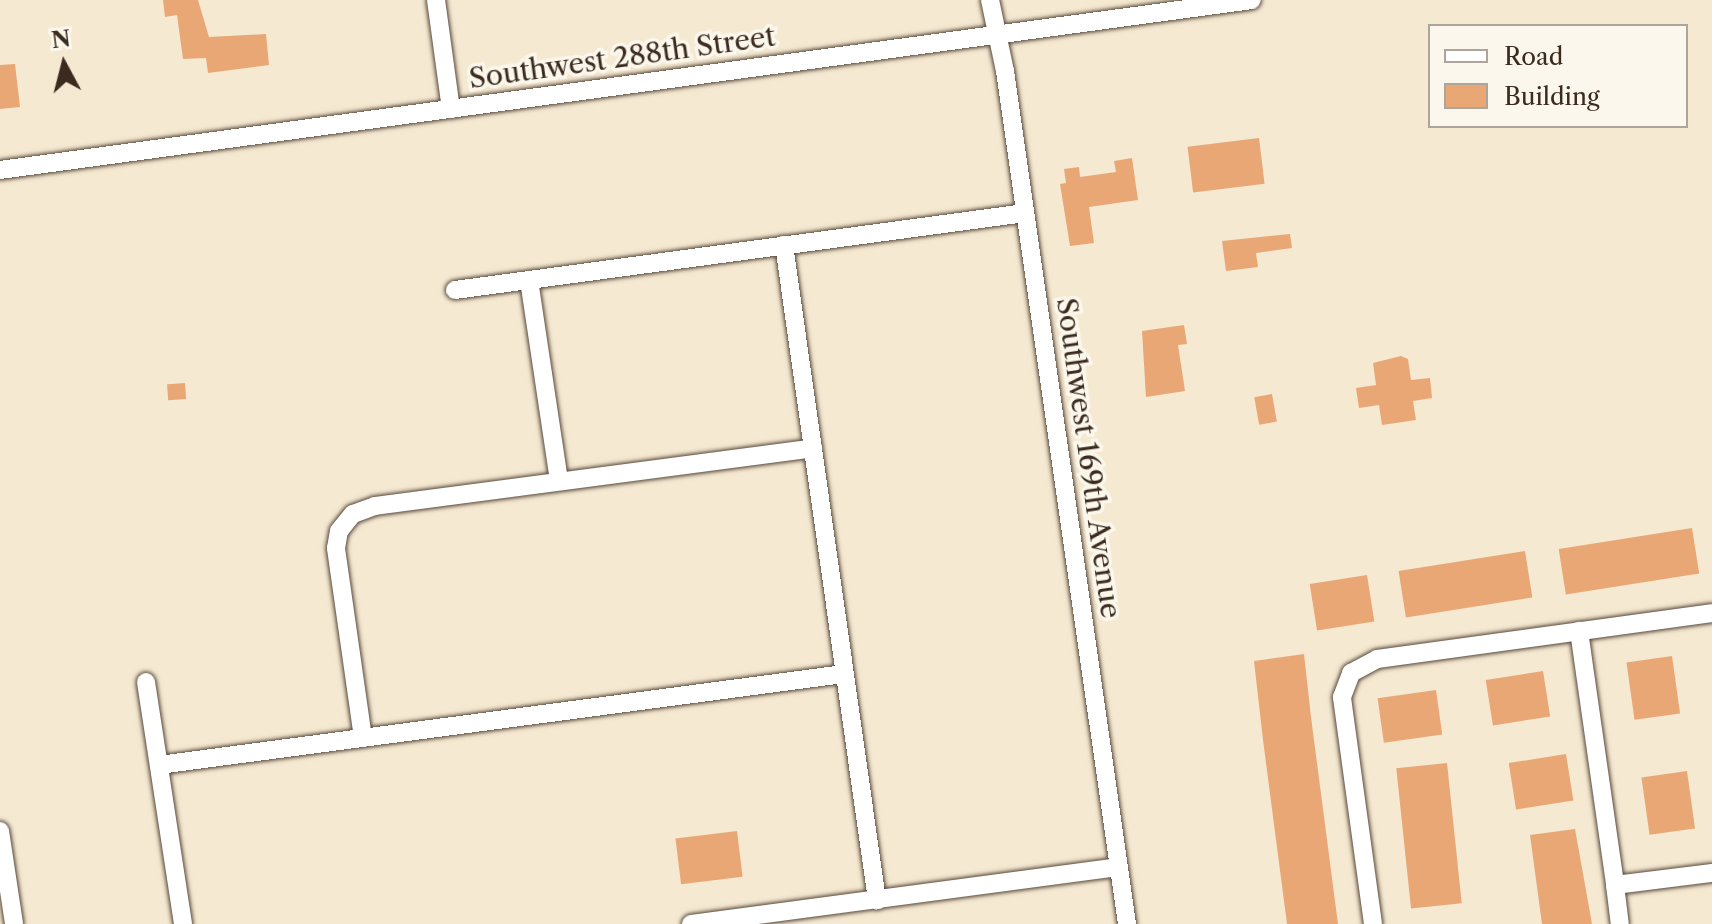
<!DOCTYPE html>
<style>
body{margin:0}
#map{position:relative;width:1712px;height:924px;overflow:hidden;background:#f5e9d2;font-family:"Libre Caslon Text",serif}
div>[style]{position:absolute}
.building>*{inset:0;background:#e9a776;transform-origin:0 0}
.roads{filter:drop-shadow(0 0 2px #574739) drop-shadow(0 0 2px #574739)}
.minor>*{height:18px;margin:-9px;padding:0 9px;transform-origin:9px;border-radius:9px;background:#fff}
span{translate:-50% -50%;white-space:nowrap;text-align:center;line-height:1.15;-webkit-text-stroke:7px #fbf7ec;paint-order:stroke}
.street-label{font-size:28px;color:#3b2a1e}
.legend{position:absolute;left:1428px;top:24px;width:260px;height:104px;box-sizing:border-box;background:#fbf7ec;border:2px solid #aea59a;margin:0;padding:10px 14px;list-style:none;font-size:24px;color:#3b2a1e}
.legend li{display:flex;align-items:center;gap:16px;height:40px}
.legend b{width:40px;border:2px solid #aea59a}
.north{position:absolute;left:24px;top:24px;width:80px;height:80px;-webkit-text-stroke:6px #fbf7ec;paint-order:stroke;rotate:353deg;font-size:22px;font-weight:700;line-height:32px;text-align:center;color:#3b2a1e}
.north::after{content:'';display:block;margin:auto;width:28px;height:36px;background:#3b2a1e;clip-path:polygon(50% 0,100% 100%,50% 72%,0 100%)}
</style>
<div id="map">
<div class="building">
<div style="clip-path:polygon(163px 0,198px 0,209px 37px,266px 34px,269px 65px,208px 73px,206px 58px,183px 59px,177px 15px,165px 17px)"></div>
<div style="clip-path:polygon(15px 64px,20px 107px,0 109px,0 65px)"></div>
<div style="left:1259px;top:138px;width:46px;height:72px;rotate:83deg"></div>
<div style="clip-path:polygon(1132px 158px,1138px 200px,1089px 207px,1094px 243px,1070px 246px,1060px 184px,1066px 183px,1064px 169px,1079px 167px,1080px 177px,1116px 172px,1114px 161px)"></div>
<div style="clip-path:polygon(1290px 234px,1292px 248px,1256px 253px,1258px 267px,1226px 271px,1222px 241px)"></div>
<div style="clip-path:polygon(1184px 325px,1187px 344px,1178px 345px,1185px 391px,1146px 397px,1142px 331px)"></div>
<div style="clip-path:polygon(1401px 356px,1408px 359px,1411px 380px,1430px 378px,1432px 398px,1413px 401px,1416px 420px,1382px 425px,1379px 405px,1359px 408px,1356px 388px,1376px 385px,1373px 363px)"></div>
<div style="left:185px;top:383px;width:16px;height:18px;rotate:86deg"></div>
<div style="left:1272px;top:394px;width:28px;height:18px;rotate:80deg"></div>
<div style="left:1692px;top:528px;width:46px;height:135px;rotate:81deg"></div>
<div style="left:1525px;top:551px;width:47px;height:128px;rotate:81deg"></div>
<div style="left:1367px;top:575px;width:47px;height:58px;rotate:81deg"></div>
<div style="clip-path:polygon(1304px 654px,1311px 717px,1338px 924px,1287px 924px,1263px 740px,1254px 661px)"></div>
<div style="left:1672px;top:656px;width:58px;height:46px;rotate:82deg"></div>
<div style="left:1543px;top:671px;width:46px;height:58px;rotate:81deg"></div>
<div style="left:1436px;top:690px;width:45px;height:59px;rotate:82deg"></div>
<div style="left:1566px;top:754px;width:47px;height:58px;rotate:81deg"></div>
<div style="left:1447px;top:763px;width:141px;height:51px;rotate:84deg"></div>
<div style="left:1687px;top:771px;width:58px;height:46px;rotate:82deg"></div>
<div style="clip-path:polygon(1575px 829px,1592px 924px,1542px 924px,1530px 835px)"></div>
<div style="left:737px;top:831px;width:46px;height:62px;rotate:83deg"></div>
</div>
<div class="roads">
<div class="minor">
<div style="left:436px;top:0;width:110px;rotate:82.2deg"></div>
<div style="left:990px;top:0;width:73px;rotate:78.1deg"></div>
<div style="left:1005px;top:71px;width:862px;rotate:81.86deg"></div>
<div style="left:0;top:170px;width:1263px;rotate:-7.73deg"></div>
<div style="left:784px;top:245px;width:662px;rotate:81.92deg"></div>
<div style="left:529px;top:280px;width:203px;rotate:81.5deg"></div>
<div style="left:455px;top:290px;width:575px;rotate:-7.69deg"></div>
<div style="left:1579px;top:631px;width:257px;rotate:81.9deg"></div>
<div style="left:1615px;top:885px;width:98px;rotate:-7.1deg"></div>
<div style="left:146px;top:682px;width:245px;rotate:81.3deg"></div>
<div style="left:363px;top:738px;width:192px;rotate:-98.1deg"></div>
<div style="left:336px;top:548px;width:17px;rotate:-80deg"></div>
<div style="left:339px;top:531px;width:22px;rotate:-51deg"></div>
<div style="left:353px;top:514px;width:23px;rotate:-20deg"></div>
<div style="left:375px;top:506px;width:442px;rotate:-7.5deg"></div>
<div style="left:159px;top:765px;width:691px;rotate:-7.57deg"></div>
<div style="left:0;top:831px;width:94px;rotate:81.4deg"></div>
<div style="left:1615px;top:885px;width:39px;rotate:83deg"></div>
<div style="left:691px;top:924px;width:431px;rotate:-7.6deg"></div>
<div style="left:1373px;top:924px;width:229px;rotate:-97.8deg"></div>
<div style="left:1342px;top:697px;width:26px;rotate:-69deg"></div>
<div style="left:1351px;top:673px;width:30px;rotate:-28deg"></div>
<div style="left:1377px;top:659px;width:338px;rotate:-7.8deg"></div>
</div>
</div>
<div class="street-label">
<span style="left:622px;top:57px;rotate:-8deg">Southwest 288th Street</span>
<span style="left:1089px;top:458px;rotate:82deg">Southwest 169th Avenue</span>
</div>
<ul class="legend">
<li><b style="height:10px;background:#fff"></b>Road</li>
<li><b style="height:22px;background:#e9a776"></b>Building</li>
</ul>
<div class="north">N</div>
</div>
